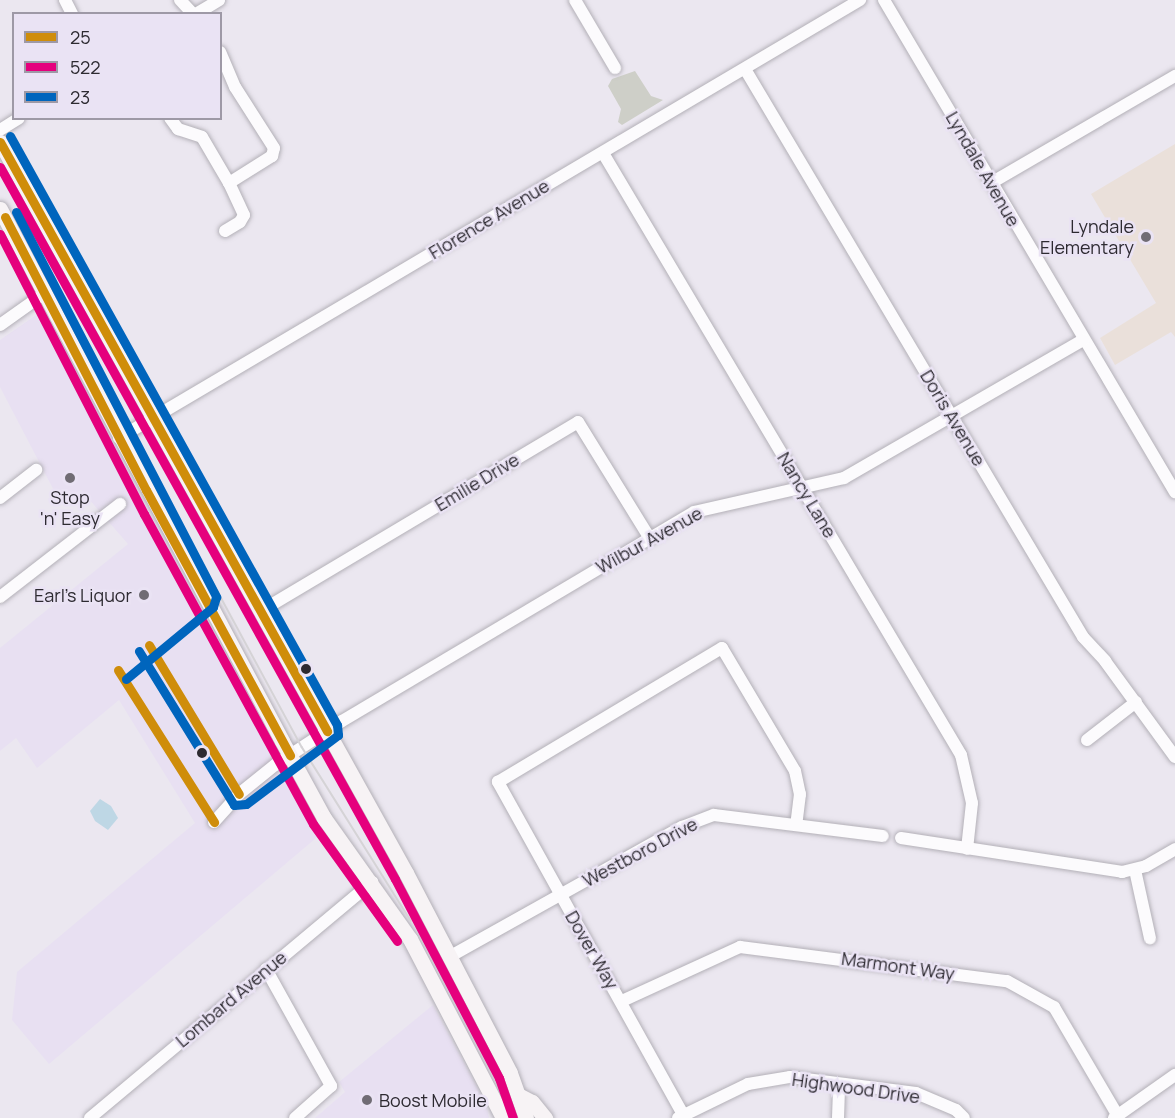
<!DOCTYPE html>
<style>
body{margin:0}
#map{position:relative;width:1175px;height:1118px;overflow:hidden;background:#ebe7f0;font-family:Manrope,sans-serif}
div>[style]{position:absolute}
.built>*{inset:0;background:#e8e0f2}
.education>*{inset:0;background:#eae0da}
.green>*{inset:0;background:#cecfc8}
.water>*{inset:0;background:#bed7e5}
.roads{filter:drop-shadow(0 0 2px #b3b0b7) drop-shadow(0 0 2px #b3b0b7)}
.minor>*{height:12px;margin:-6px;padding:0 6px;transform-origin:6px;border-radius:6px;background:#fcfbfd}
.major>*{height:15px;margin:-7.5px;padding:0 7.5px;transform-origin:7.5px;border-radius:7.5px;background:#f7f3f5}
.tram>*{height:1.5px;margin:-0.75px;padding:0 0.75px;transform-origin:0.75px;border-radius:0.75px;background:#d5d3d6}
.bus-1>*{height:9px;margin:-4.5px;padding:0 4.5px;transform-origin:4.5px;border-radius:4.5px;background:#cf8d0a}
.bus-2>*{height:9px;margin:-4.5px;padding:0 4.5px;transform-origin:4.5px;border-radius:4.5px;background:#e5007d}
.bus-3>*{height:9px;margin:-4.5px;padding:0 4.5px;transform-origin:4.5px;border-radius:4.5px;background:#0065bd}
.dots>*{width:16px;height:16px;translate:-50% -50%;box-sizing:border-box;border:3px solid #eae3f4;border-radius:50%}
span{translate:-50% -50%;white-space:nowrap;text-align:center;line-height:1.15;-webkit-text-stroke:5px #eae3f4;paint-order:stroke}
.street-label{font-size:18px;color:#2d2a31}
.poi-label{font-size:18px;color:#2d2a31}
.right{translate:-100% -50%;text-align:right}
.left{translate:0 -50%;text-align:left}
.legend{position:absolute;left:12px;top:12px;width:210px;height:108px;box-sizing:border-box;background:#eae3f4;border:2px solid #9e99a6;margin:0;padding:8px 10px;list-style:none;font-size:18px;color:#2d2a31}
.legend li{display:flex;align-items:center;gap:12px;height:30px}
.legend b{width:30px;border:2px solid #9e99a6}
</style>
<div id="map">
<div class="built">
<div style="clip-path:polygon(45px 309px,322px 833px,49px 1064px,12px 1020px,17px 972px,195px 823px,119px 700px,37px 768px,16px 738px,0 751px,0 648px,128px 544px,81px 490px,60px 502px,0 387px,0 340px)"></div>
<div style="clip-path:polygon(433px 1005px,486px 1104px,489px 1118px,315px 1118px,345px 1092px,339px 1082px)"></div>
</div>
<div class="education">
<div style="clip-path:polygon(1175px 144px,1175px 337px,1171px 332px,1115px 365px,1100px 338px,1156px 303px,1091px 194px)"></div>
</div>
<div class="green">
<div style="clip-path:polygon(635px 71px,651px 96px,663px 100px,622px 125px,618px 122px,621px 109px,608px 86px,612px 79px)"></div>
</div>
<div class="water">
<div style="clip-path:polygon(100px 799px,111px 806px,118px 818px,108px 830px,95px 821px,90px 811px)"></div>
</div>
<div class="roads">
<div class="minor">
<div style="left:65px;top:0;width:16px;rotate:63deg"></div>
<div style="left:180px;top:0;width:19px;rotate:47deg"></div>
<div style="left:575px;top:0;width:79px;rotate:59.5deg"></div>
<div style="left:884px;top:0;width:572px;rotate:59.4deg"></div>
<div style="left:196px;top:14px;width:27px;rotate:-31deg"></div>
<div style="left:745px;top:69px;width:661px;rotate:59.24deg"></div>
<div style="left:1083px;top:637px;width:33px;rotate:47deg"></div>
<div style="left:1105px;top:661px;width:119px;rotate:53.9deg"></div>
<div style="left:170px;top:118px;width:14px;rotate:54deg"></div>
<div style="left:178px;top:129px;width:25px;rotate:18deg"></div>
<div style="left:202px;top:137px;width:53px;rotate:59.6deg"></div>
<div style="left:229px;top:183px;width:51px;rotate:-32.1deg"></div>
<div style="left:272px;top:156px;width:8px;rotate:-76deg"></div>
<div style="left:274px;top:148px;width:72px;rotate:-122.6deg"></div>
<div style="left:235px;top:87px;width:38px;rotate:-113deg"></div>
<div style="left:0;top:130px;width:22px;rotate:-32deg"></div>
<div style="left:603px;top:153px;width:700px;rotate:59.26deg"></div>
<div style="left:961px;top:755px;width:49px;rotate:77.1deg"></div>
<div style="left:972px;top:803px;width:46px;rotate:96.2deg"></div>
<div style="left:991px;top:183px;width:213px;rotate:-30.2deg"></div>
<div style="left:225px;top:231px;width:17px;rotate:-31deg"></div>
<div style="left:240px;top:222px;width:8px;rotate:-60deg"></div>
<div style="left:244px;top:215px;width:35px;rotate:-115deg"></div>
<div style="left:0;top:325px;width:55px;rotate:-35.4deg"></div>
<div style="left:119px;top:438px;width:861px;rotate:-30.59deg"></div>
<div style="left:0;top:498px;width:46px;rotate:-37.9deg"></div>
<div style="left:0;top:597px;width:152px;rotate:-37.8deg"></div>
<div style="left:261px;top:611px;width:369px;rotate:-30.8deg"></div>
<div style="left:578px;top:422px;width:135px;rotate:58.3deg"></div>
<div style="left:1087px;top:740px;width:62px;rotate:-37.8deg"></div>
<div style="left:214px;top:822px;width:38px;rotate:-48deg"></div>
<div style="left:239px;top:794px;width:46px;rotate:-38.9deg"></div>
<div style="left:275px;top:765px;width:80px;rotate:-33.3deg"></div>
<div style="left:342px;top:721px;width:409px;rotate:-30.7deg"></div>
<div style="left:694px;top:512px;width:154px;rotate:-12.8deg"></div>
<div style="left:844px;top:478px;width:276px;rotate:-30deg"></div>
<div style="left:901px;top:838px;width:224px;rotate:8.7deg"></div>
<div style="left:1122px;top:872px;width:25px;rotate:-14deg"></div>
<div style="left:1146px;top:866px;width:34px;rotate:-30deg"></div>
<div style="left:1135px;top:870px;width:70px;rotate:77.6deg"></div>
<div style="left:449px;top:957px;width:267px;rotate:-29.2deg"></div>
<div style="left:682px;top:827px;width:34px;rotate:-21deg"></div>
<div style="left:714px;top:815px;width:170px;rotate:7.1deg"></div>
<div style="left:266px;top:969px;width:134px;rotate:60.9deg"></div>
<div style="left:331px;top:1086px;width:48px;rotate:138.4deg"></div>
<div style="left:622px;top:1001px;width:130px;rotate:-24.6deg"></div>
<div style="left:740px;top:947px;width:269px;rotate:7.3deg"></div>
<div style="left:1007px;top:981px;width:54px;rotate:29deg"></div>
<div style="left:1054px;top:1007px;width:126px;rotate:59.6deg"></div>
<div style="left:90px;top:1118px;width:368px;rotate:-39.9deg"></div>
<div style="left:678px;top:1118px;width:78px;rotate:-25.9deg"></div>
<div style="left:748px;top:1084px;width:43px;rotate:-9.5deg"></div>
<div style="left:790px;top:1077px;width:127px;rotate:7.2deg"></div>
<div style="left:916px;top:1093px;width:43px;rotate:23deg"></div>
<div style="left:956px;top:1110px;width:11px;rotate:45deg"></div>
<div style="left:685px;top:1118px;width:385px;rotate:-119.1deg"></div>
<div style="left:498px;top:782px;width:261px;rotate:-30.9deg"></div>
<div style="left:722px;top:648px;width:143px;rotate:59.3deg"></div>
<div style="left:795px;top:771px;width:24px;rotate:78deg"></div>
<div style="left:800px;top:794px;width:31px;rotate:97deg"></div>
<div style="left:838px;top:1118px;width:32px;rotate:-88deg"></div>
<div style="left:1114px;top:1118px;width:75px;rotate:-35.2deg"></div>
</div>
<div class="major">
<div style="left:0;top:142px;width:836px;rotate:60.95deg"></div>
<div style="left:406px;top:873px;width:225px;rotate:62.5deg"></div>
<div style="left:510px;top:1073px;width:48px;rotate:70.4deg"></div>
<div style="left:0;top:209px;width:602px;rotate:62.07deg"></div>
<div style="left:282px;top:741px;width:88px;rotate:61.4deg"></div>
<div style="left:324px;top:818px;width:148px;rotate:54.6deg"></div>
<div style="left:410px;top:939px;width:202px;rotate:62.5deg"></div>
<div style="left:520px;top:1096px;width:13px;rotate:27deg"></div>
<div style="left:532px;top:1102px;width:21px;rotate:51deg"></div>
</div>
</div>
<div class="tram">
<div style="left:143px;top:453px;width:334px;rotate:61.6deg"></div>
<div style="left:302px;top:747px;width:205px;rotate:57.9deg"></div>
<div style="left:293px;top:698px;width:163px;rotate:61.4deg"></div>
</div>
<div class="bus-1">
<div style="left:0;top:142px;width:674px;rotate:60.96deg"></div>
<div style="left:5px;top:217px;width:307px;rotate:62.7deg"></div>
<div style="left:146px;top:490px;width:302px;rotate:61.5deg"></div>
<div style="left:149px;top:645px;width:174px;rotate:58.9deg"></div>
<div style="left:118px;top:670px;width:180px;rotate:57.7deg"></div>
</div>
<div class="bus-2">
<div style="left:0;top:167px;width:814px;rotate:60.98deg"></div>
<div style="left:395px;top:879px;width:225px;rotate:62.4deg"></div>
<div style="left:499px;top:1078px;width:42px;rotate:70.7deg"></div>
<div style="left:0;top:234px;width:315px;rotate:62.8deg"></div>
<div style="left:144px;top:514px;width:353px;rotate:61.4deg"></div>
<div style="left:313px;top:824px;width:144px;rotate:54.3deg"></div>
</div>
<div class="bus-3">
<div style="left:10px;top:136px;width:674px;rotate:60.96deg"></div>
<div style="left:337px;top:725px;width:10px;rotate:84deg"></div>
<div style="left:338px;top:735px;width:115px;rotate:143.1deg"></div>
<div style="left:246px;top:804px;width:12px;rotate:175deg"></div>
<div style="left:234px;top:805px;width:181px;rotate:-121.7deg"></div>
<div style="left:16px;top:212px;width:434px;rotate:62.5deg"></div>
<div style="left:216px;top:597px;width:10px;rotate:107deg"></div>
<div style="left:213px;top:607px;width:113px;rotate:140.4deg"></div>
</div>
<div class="dots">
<div style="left:1146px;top:237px;background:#706c74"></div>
<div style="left:70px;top:478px;background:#706c74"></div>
<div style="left:144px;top:595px;background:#706c74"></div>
<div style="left:306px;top:669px;background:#2d2a31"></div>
<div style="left:202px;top:753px;background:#2d2a31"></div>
<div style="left:367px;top:1100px;background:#706c74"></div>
</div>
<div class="street-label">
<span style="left:983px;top:169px;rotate:60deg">Lyndale Avenue</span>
<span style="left:489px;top:219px;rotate:-31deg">Florence Avenue</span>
<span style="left:953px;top:418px;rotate:59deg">Doris Avenue</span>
<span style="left:477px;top:482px;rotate:-31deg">Emilie Drive</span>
<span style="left:807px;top:495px;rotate:59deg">Nancy Lane</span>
<span style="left:649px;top:540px;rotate:-29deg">Wilbur Avenue</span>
<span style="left:640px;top:852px;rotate:-28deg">Westboro Drive</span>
<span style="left:592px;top:950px;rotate:60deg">Dover Way</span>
<span style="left:898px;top:966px;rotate:8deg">Marmont Way</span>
<span style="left:231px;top:999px;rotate:-40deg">Lombard Avenue</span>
<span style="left:856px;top:1088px;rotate:8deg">Highwood Drive</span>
</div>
<div class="poi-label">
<span class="right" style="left:1134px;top:237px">Lyndale<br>Elementary</span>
<span style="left:70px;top:508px">Stop<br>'n' Easy</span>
<span class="right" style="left:132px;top:595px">Earl's Liquor</span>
<span class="left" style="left:379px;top:1100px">Boost Mobile</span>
</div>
<ul class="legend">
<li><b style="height:8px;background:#cf8d0a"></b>25</li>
<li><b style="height:8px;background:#e5007d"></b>522</li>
<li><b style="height:8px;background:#0065bd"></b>23</li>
</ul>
</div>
